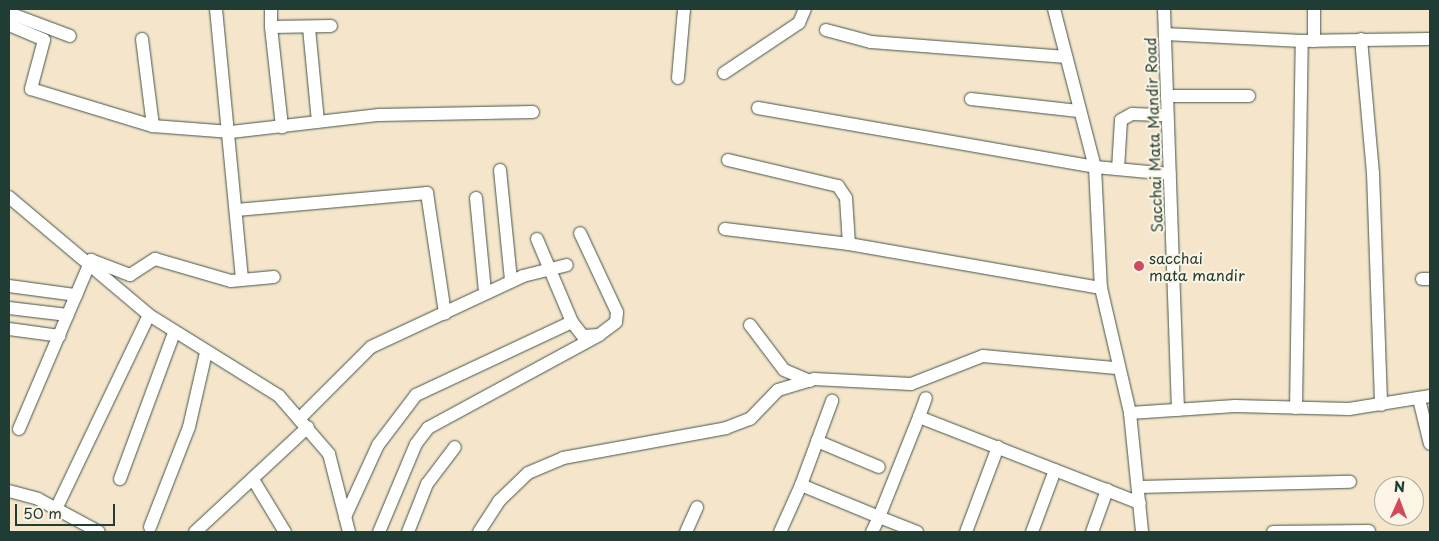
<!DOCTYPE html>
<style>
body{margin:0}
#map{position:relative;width:1439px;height:541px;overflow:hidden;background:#f5e5ca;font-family:"Playpen Sans",sans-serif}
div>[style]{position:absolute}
.roads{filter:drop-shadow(0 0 1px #3f564a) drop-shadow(0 0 1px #3f564a)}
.street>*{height:12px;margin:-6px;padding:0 6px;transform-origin:6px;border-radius:6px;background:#fff}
.dots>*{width:14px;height:14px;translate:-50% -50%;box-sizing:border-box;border:2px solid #fcf5e5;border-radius:50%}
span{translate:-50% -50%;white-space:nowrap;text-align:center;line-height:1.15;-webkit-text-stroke:4px #fcf5e5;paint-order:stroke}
.street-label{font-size:15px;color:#1f3d34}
.poi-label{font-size:15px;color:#1f3d34}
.left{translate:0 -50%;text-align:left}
.frame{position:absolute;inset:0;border:10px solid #1f3d34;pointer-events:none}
.north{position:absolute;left:1374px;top:476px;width:50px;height:50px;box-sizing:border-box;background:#fcf5e5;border:1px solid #a4ab9e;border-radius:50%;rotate:2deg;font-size:14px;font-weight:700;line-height:20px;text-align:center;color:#1f3d34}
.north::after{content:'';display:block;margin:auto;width:18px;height:22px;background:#d1495b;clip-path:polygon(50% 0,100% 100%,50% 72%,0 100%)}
.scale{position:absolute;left:15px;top:504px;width:100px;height:22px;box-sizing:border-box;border:2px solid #1f3d34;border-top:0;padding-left:6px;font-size:15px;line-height:18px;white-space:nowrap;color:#1f3d34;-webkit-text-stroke:4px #fcf5e5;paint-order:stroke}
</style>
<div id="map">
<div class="roads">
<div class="street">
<div style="left:216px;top:9px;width:271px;rotate:84.5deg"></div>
<div style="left:271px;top:9px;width:18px;rotate:90deg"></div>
<div style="left:271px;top:27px;width:60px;rotate:-1deg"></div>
<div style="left:1054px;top:9px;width:163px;rotate:75.5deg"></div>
<div style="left:1095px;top:167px;width:121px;rotate:87.2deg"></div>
<div style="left:1101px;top:288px;width:128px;rotate:76.9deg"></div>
<div style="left:1130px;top:413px;width:105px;rotate:-3.8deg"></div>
<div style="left:1235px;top:406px;width:114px;rotate:1.5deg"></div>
<div style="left:1349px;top:409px;width:82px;rotate:-9.1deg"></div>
<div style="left:1164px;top:9px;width:401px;rotate:88deg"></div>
<div style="left:1314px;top:9px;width:32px;rotate:90deg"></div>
<div style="left:9px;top:13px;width:65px;rotate:20.7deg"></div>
<div style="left:9px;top:25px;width:38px;rotate:23deg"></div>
<div style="left:44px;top:40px;width:51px;rotate:104.9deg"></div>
<div style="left:31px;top:89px;width:127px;rotate:16.9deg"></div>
<div style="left:153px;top:126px;width:78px;rotate:4.4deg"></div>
<div style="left:231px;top:132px;width:149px;rotate:-6.6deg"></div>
<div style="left:379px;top:115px;width:154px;rotate:-1.1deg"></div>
<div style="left:271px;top:27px;width:101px;rotate:83.7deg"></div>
<div style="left:309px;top:28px;width:94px;rotate:84.5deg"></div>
<div style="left:826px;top:30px;width:47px;rotate:14.9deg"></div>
<div style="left:871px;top:42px;width:196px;rotate:4.4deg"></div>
<div style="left:1165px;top:34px;width:137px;rotate:2.9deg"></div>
<div style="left:1302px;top:41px;width:128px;rotate:-0.9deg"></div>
<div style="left:142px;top:39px;width:88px;rotate:82.8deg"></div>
<div style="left:1361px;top:39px;width:135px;rotate:84.9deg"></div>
<div style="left:1373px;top:173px;width:232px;rotate:88deg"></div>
<div style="left:724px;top:73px;width:90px;rotate:-33.7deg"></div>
<div style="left:799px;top:23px;width:15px;rotate:-67deg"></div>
<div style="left:678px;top:78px;width:69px;rotate:-85deg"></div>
<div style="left:1167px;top:96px;width:82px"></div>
<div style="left:971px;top:99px;width:108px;rotate:6.4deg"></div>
<div style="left:758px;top:108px;width:342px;rotate:9.9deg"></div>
<div style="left:1095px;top:167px;width:75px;rotate:5.3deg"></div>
<div style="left:728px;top:160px;width:113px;rotate:13.3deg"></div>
<div style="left:838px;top:186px;width:14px;rotate:56deg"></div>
<div style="left:846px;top:198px;width:46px;rotate:86.3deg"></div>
<div style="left:1118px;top:169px;width:49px;rotate:-86.5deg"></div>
<div style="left:1121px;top:120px;width:13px;rotate:-29deg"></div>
<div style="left:1132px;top:114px;width:35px;rotate:2deg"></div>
<div style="left:500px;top:170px;width:112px;rotate:84.3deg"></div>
<div style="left:9px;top:197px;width:183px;rotate:40.1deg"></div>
<div style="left:149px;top:315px;width:153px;rotate:31.9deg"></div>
<div style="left:279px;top:396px;width:77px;rotate:49.2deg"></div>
<div style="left:329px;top:454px;width:81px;rotate:75.6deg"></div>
<div style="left:476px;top:198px;width:94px;rotate:84.5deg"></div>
<div style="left:237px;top:210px;width:191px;rotate:-5.1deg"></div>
<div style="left:427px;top:193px;width:122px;rotate:81.5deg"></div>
<div style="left:725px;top:229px;width:125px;rotate:6.9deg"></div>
<div style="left:849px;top:244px;width:256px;rotate:9.9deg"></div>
<div style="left:537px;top:239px;width:90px;rotate:67.1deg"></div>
<div style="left:572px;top:322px;width:18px;rotate:52deg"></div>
<div style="left:583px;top:336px;width:16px;rotate:-4deg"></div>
<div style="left:599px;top:335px;width:21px;rotate:-37deg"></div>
<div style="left:616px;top:322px;width:10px;rotate:-84deg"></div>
<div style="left:617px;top:312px;width:87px;rotate:-115.1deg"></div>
<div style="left:1422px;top:279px;width:8px"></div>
<div style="left:9px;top:286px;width:68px;rotate:7.7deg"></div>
<div style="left:9px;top:308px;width:59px;rotate:6.8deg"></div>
<div style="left:750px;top:325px;width:56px;rotate:52.9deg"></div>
<div style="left:784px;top:370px;width:28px;rotate:23deg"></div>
<div style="left:9px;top:329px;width:51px;rotate:7.8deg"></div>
<div style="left:1419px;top:399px;width:46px;rotate:76.3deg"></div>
<div style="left:1296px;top:408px;width:367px;rotate:-89.1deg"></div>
<div style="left:1130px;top:413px;width:120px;rotate:84.2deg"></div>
<div style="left:919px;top:417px;width:20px;rotate:-70deg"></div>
<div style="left:299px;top:419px;width:102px;rotate:-45deg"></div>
<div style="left:371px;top:347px;width:168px;rotate:-25deg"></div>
<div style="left:523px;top:276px;width:45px;rotate:-14deg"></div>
<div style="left:19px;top:429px;width:184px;rotate:-66.9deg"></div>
<div style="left:91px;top:260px;width:42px;rotate:21deg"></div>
<div style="left:130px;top:275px;width:30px;rotate:-33deg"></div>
<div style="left:155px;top:259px;width:79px;rotate:16.1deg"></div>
<div style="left:231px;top:281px;width:43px;rotate:-5.3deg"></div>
<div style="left:817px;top:441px;width:67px;rotate:22.8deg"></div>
<div style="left:120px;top:479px;width:156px;rotate:-69.7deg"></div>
<div style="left:254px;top:481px;width:60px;rotate:58.7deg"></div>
<div style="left:801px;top:485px;width:90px;rotate:-69.7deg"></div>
<div style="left:1139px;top:487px;width:211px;rotate:-1.4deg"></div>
<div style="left:9px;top:491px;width:30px;rotate:15deg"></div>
<div style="left:38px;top:499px;width:69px;rotate:28.4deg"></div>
<div style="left:56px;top:509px;width:215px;rotate:-64.4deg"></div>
<div style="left:345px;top:517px;width:79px;rotate:-65.4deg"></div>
<div style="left:378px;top:445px;width:63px;rotate:-52.8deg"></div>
<div style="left:416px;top:395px;width:172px;rotate:-25.1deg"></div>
<div style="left:150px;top:527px;width:107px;rotate:-68.7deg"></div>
<div style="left:189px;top:427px;width:76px;rotate:-77.1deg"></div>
<div style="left:195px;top:532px;width:154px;rotate:-42.9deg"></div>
<div style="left:379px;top:532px;width:95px;rotate:-67.2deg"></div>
<div style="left:416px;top:444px;width:20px;rotate:-53deg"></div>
<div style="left:428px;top:428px;width:195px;rotate:-28.5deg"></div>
<div style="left:408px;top:532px;width:52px;rotate:-68.4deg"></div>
<div style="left:427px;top:484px;width:46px;rotate:-52.9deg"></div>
<div style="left:479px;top:532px;width:37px;rotate:-57deg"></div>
<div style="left:499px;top:501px;width:40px;rotate:-44deg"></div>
<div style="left:528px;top:473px;width:38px;rotate:-23deg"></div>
<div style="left:563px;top:458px;width:166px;rotate:-10.4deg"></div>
<div style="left:726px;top:428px;width:26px;rotate:-21deg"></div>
<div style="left:750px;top:419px;width:40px;rotate:-46deg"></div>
<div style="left:778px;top:390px;width:38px;rotate:-17deg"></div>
<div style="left:814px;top:379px;width:97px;rotate:3deg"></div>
<div style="left:911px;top:384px;width:77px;rotate:-21.3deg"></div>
<div style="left:983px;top:356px;width:134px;rotate:5.2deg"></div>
<div style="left:686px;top:532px;width:27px;rotate:-66deg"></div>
<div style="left:780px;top:532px;width:51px;rotate:-65.9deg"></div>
<div style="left:801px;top:485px;width:84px;rotate:22.3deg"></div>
<div style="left:879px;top:517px;width:108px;rotate:-68.2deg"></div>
<div style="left:919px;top:417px;width:237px;rotate:21.3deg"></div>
<div style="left:872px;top:532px;width:17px;rotate:-65deg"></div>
<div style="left:879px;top:517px;width:41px;rotate:21.5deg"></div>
<div style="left:966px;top:532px;width:91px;rotate:-69.4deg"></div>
<div style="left:1032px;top:532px;width:66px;rotate:-69.6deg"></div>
<div style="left:1092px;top:532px;width:45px;rotate:-70.3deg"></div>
<div style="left:1273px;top:532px;width:96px;rotate:-0.6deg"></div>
</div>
</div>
<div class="dots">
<div style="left:1139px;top:266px;background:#d1495b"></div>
</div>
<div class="street-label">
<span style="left:1153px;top:135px;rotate:-92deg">Sacchai Mata Mandir Road</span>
</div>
<div class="poi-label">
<span class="left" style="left:1149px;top:266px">sacchai<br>mata mandir</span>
</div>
<div class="frame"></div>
<div class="north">N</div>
<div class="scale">50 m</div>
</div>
